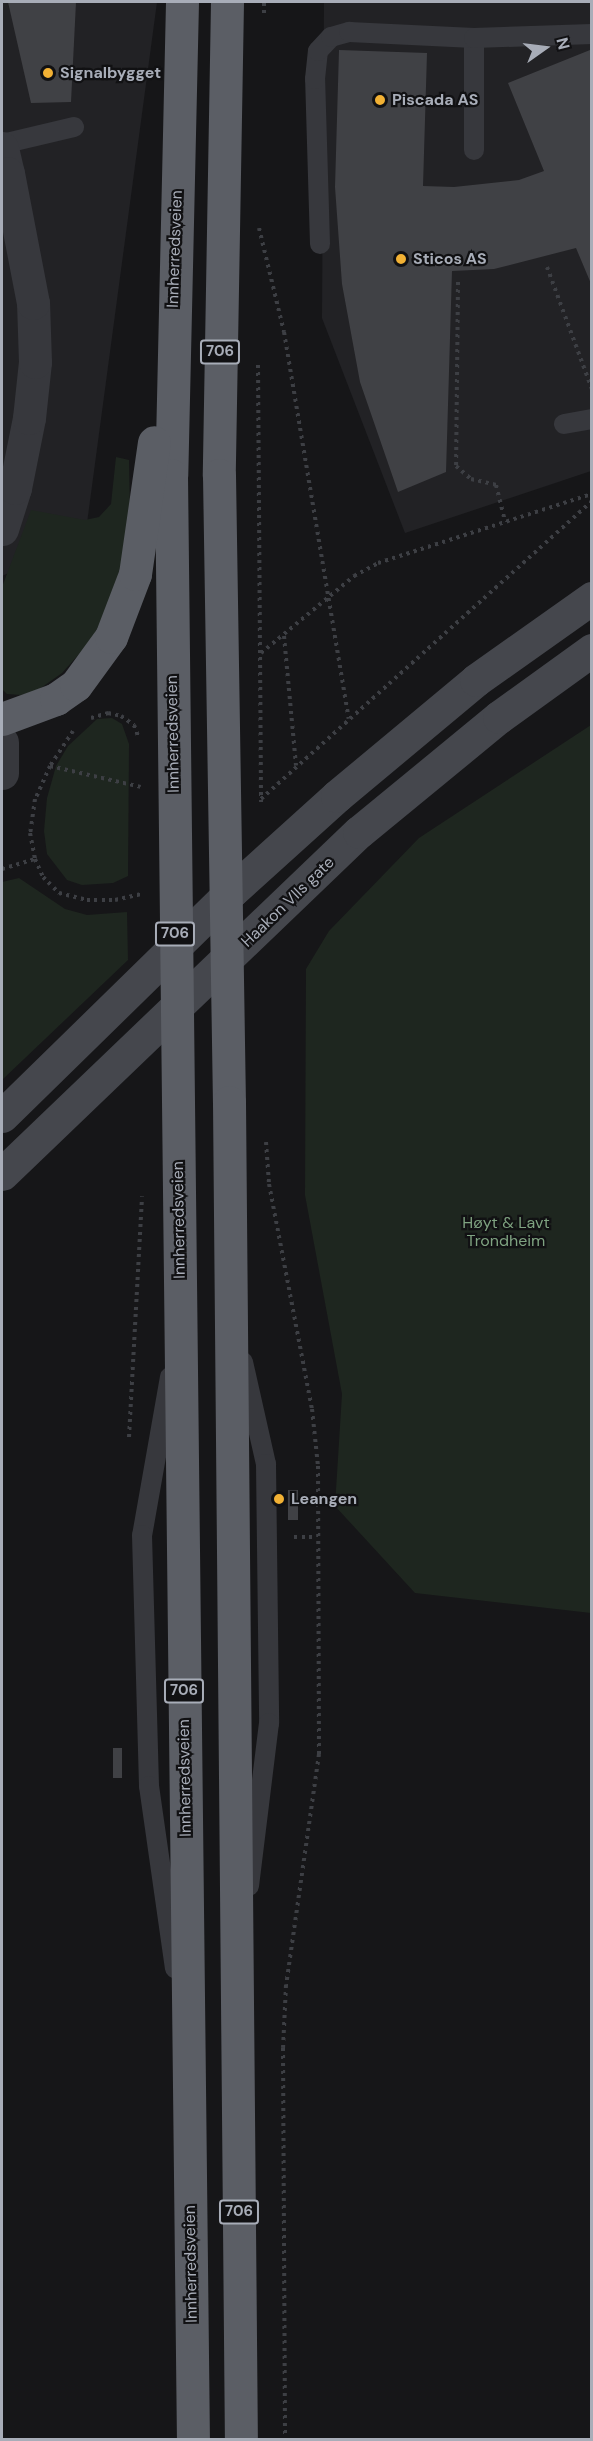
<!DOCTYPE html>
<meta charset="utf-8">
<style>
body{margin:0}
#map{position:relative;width:593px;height:2441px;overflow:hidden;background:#161618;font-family:"DM Sans",sans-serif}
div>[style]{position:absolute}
.built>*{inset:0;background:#222225}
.green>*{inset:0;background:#1e261f}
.building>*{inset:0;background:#404145;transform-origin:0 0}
.path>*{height:4px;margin-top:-2px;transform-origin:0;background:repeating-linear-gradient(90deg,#3d3f44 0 3px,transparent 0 7.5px)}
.service>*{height:20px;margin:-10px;padding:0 10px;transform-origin:10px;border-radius:10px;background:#37383d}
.minor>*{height:33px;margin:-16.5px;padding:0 16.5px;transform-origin:16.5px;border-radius:16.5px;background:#37383d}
.tertiary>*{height:33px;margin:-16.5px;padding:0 16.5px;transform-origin:16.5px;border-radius:16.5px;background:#37383d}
.secondary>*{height:33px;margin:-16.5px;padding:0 16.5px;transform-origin:16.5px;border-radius:16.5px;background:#45474d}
.trunk>*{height:33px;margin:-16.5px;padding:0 16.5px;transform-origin:16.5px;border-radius:16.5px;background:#5b5e65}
.dots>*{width:16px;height:16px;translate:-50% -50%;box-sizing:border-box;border:3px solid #111113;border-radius:50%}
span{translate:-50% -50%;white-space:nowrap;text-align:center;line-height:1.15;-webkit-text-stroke:4.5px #111113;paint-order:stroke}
.shield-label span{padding:2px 4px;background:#111113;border:2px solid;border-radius:4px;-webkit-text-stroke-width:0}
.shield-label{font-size:15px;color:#a8adb8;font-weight:700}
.poi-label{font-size:16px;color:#a8adb8;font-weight:700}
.left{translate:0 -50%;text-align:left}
.street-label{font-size:16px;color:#a8adb8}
.park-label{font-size:16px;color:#7fa381}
.frame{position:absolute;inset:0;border:3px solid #a8adb8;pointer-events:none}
.north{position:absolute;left:515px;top:18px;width:60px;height:60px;-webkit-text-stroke:4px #111113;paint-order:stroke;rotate:76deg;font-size:16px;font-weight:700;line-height:24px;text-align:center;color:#a8adb8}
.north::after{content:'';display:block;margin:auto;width:21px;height:27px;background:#a8adb8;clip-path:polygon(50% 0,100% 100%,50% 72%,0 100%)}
</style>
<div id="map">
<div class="built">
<div style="clip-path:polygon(2px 2px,157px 2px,85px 538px,2px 576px)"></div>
<div style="clip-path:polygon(324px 2px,591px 2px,591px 471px,405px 533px,322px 318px)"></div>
</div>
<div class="green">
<div style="clip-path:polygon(116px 457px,129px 460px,130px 511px,122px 562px,109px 606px,90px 642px,62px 673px,38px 690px,21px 695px,7px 694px,2px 689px,2px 587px,31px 510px,85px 520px,99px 517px,111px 504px)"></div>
<div style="clip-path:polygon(112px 718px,122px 724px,129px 744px,128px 876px,113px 883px,82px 885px,67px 880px,47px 854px,44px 831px,47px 798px,56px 766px,68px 746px,97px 719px)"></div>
<div style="clip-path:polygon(591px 725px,591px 1613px,415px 1593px,335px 1506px,342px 1394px,305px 1195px,306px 969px,329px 931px,419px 838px)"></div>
<div style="clip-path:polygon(19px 878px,65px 909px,87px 915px,127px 912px,128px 960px,2px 1080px,2px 882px)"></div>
</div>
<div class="building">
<div style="clip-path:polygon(8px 2px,76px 2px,71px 102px,31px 103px)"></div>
<div style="clip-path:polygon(339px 50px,427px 53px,423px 186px,454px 187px,519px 180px,544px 171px,508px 83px,590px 50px,592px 53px,592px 286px,576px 248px,494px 269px,452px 271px,446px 472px,398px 492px,360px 382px,342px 284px,335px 187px)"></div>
<div style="left:288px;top:1490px;width:10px;height:30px"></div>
<div style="left:113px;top:1748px;width:9px;height:30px"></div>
</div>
<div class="path">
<div style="left:264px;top:13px;width:11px;rotate:-90deg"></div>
<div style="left:259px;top:228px;width:107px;rotate:76.5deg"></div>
<div style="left:284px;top:332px;width:392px;rotate:80.5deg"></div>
<div style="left:547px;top:267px;width:130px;rotate:69.8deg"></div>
<div style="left:458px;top:282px;width:184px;rotate:90.6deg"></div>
<div style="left:456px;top:466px;width:20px;rotate:41deg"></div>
<div style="left:471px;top:479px;width:26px;rotate:13deg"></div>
<div style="left:496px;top:485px;width:38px;rotate:76deg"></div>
<div style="left:258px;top:365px;width:437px;rotate:89.6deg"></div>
<div style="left:284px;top:636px;width:130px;rotate:84.7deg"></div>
<div style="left:261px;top:653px;width:121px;rotate:-39.6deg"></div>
<div style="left:354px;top:576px;width:27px;rotate:-28deg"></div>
<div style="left:378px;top:563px;width:225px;rotate:-17.9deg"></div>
<div style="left:91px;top:718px;width:18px;rotate:-16deg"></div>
<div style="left:108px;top:713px;width:13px;rotate:13deg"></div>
<div style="left:121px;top:716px;width:16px;rotate:35deg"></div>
<div style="left:134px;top:725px;width:12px;rotate:70deg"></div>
<div style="left:73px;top:731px;width:42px;rotate:123.3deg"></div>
<div style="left:50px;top:766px;width:36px;rotate:114deg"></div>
<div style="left:35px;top:799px;width:34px;rotate:98deg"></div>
<div style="left:30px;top:833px;width:26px;rotate:79deg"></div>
<div style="left:35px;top:859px;width:20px;rotate:66deg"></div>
<div style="left:43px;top:877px;width:23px;rotate:45deg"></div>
<div style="left:59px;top:893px;width:29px;rotate:14deg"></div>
<div style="left:87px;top:900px;width:28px"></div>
<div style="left:115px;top:900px;width:27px;rotate:-13deg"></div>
<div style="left:50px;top:766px;width:93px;rotate:13deg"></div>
<div style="left:261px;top:799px;width:445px;rotate:-42deg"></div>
<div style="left:2px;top:869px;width:34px;rotate:-17deg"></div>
<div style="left:266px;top:1142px;width:42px;rotate:85.9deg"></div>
<div style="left:269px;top:1184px;width:229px;rotate:79.2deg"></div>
<div style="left:312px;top:1409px;width:57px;rotate:84deg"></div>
<div style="left:318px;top:1466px;width:288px;rotate:89.8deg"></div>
<div style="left:319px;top:1754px;width:233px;rotate:98.1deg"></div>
<div style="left:286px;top:1985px;width:63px;rotate:92.7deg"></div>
<div style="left:283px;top:2048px;width:392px;rotate:89.7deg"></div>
<div style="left:129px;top:1437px;width:241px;rotate:-86.9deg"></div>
<div style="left:294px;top:1537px;width:23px"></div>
</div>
<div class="service">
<div style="left:474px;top:38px;width:112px;rotate:90deg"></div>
<div style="left:2px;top:144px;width:74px;rotate:-13.3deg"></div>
<div style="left:320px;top:244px;width:165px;rotate:-91.7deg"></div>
<div style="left:315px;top:79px;width:28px;rotate:-84deg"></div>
<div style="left:318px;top:51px;width:19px;rotate:-47deg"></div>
<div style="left:331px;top:37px;width:19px;rotate:-16deg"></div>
<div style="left:349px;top:32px;width:125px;rotate:2.7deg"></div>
<div style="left:474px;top:38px;width:118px;rotate:-1.9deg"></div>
<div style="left:564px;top:424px;width:28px;rotate:-10deg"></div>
<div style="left:243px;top:1362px;width:105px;rotate:77.3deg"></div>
<div style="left:266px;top:1464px;width:259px;rotate:89.3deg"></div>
<div style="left:269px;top:1723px;width:164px;rotate:97deg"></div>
<div style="left:170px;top:1377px;width:160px;rotate:100deg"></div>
<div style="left:142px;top:1535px;width:251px;rotate:88.4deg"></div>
<div style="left:149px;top:1786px;width:184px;rotate:81.9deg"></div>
</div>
<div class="minor">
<div style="left:2px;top:148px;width:26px;rotate:77deg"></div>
</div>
<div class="tertiary">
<div style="left:2px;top:529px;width:43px;rotate:-72.4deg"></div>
<div style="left:15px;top:488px;width:71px;rotate:-78.7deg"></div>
<div style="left:29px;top:418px;width:56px;rotate:-83.9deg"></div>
<div style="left:35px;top:362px;width:59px;rotate:-91.9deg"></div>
<div style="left:33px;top:303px;width:132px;rotate:-100.9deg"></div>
<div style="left:2px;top:742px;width:31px;rotate:90deg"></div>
</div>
<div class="secondary">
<div style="left:2px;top:1116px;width:322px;rotate:-44.4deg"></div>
<div style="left:232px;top:891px;width:142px;rotate:-42.1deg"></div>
<div style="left:337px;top:796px;width:181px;rotate:-39.8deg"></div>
<div style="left:476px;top:680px;width:142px;rotate:-35.3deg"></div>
<div style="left:2px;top:1174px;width:494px;rotate:-43.8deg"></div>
<div style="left:359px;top:832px;width:181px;rotate:-39.4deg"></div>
<div style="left:499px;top:717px;width:115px;rotate:-35.8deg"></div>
</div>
<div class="trunk">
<div style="left:182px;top:2px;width:473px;rotate:91.3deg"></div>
<div style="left:171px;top:475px;width:1965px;rotate:89.36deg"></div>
<div style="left:227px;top:2px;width:473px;rotate:91deg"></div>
<div style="left:219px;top:475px;width:627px;rotate:89.09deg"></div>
<div style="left:229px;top:1102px;width:1338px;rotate:89.49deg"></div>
<div style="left:2px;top:719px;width:58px;rotate:-20.3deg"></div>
<div style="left:56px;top:699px;width:24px;rotate:-35deg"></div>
<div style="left:76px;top:685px;width:59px;rotate:-53.9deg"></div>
<div style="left:111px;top:637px;width:67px;rotate:-69.1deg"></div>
<div style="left:135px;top:574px;width:133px;rotate:-81.8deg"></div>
</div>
<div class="dots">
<div style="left:48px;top:73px;background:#f2b134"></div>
<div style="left:380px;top:100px;background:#f2b134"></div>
<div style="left:401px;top:259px;background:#f2b134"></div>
<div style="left:279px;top:1499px;background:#f2b134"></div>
</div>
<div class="shield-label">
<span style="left:220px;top:352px">706</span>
<span style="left:175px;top:934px">706</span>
<span style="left:184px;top:1691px">706</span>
<span style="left:239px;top:2212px">706</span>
</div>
<div class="poi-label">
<span class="left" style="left:60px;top:73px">Signalbygget</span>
<span class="left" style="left:392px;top:100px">Piscada AS</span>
<span class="left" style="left:413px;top:259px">Sticos AS</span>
<span class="left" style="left:291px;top:1499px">Leangen</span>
</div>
<div class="street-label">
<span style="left:175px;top:249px;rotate:-88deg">Innherredsveien</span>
<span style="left:173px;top:734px;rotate:-91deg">Innherredsveien</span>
<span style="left:288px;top:902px;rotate:-44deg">Haakon VIIs gate</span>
<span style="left:179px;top:1220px;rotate:-91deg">Innherredsveien</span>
<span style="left:185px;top:1778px;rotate:-91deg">Innherredsveien</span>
<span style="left:191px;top:2264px;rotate:-91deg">Innherredsveien</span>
</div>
<div class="park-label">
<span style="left:506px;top:1232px">Høyt &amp; Lavt<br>Trondheim</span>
</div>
<div class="frame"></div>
<div class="north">N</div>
</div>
